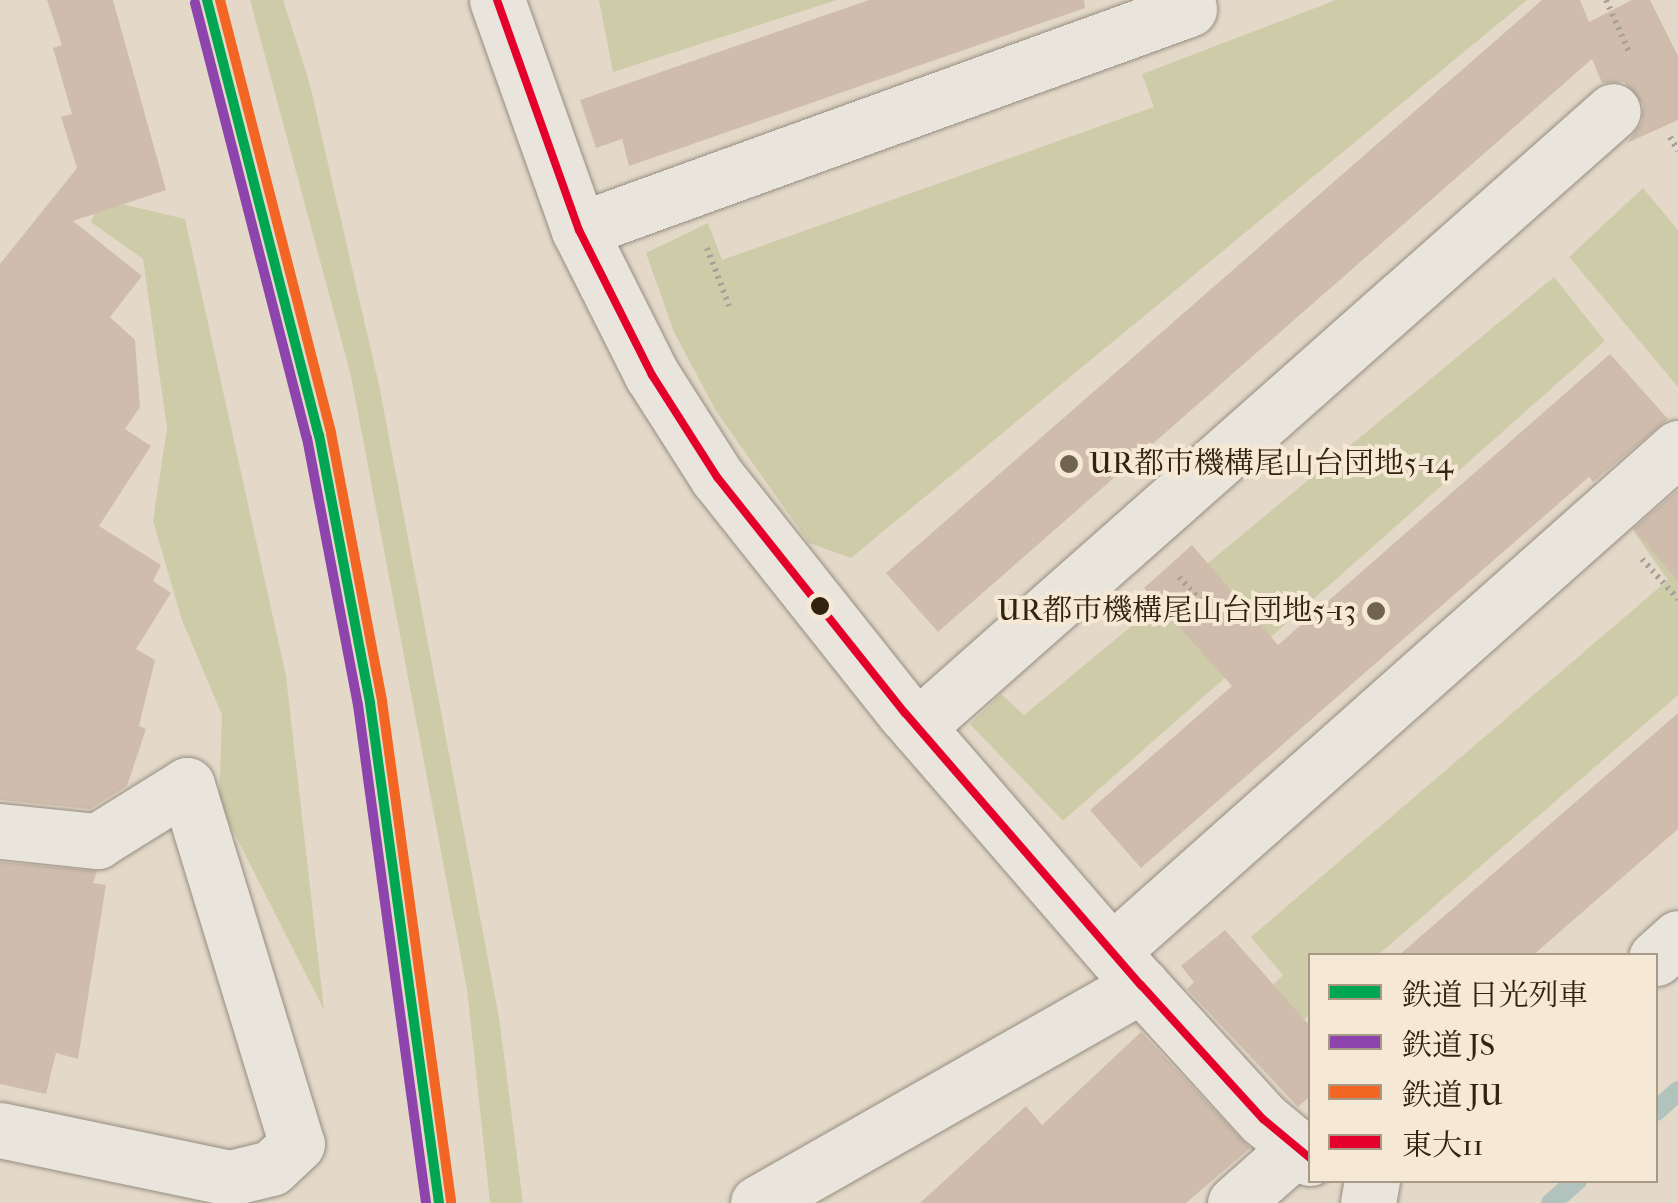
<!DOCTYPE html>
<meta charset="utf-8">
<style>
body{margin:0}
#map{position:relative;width:1678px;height:1203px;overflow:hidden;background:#e4d9c8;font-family:"IM FELL French Canon","Noto Serif JP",serif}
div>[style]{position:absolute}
.green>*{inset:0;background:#cecba9}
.stream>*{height:20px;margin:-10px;padding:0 10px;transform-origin:10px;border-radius:10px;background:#b2c3be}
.building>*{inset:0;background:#cfbcad}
.path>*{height:6px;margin-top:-3px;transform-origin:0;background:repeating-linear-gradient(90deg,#a7a198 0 2.5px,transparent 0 7.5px)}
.roads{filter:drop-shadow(0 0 2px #958d81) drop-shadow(0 0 2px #958d81)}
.minor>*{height:55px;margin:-27.5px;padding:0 27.5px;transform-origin:27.5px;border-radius:27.5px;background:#e9e4dc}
.bus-1>*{height:8px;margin:-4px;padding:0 4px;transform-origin:4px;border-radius:4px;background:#e4002b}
.rail-1>*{height:10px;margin:-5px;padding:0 5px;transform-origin:5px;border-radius:5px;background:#00a651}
.rail-2>*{height:10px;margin:-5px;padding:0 5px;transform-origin:5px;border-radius:5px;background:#8e44ad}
.rail-3>*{height:10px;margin:-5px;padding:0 5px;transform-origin:5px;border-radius:5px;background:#f26522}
.dots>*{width:28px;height:28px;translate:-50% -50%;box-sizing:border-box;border:5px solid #f5e8d4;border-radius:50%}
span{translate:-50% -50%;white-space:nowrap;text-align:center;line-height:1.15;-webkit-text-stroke:8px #f5e8d4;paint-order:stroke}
.poi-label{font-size:30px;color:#32230e}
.left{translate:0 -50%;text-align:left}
.right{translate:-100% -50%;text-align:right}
.legend{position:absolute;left:1308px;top:953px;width:350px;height:230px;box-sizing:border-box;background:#f5e8d4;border:2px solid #a79985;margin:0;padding:12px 18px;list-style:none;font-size:30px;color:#32230e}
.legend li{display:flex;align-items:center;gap:20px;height:50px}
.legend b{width:50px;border:2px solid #a79985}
</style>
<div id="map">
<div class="green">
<div style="clip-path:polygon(250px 0,283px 0,309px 81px,379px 385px,499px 1017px,523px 1203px,490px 1203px,467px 989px,351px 376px)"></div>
<div style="clip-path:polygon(599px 0,837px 0,613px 72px)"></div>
<div style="clip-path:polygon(1336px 0,1527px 0,851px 558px,809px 543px,716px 411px,674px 332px,646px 253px,708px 223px,722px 260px,1154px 107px,1142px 74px)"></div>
<div style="clip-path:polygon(1643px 188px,1678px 230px,1678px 387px,1569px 257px)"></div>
<div style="clip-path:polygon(101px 199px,185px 219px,286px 676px,324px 1010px,219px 803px,222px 715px,182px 620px,153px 521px,167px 428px,143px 259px,91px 222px)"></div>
<div style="clip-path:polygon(1554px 277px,1605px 341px,1063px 821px,970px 724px,1001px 694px,1024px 715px)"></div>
<div style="clip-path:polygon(1678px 498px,1678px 695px,1378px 955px,1310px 956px,1310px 1014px,1288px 1034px,1261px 998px,1283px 975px,1251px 937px,1668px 580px,1634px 532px)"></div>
</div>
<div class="stream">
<div style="left:1656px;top:1111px;width:30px;rotate:-42deg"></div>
<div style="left:1551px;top:1203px;width:35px;rotate:-41deg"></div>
</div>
<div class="building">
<div style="clip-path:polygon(47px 0,113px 0,166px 190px,73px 221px,142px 276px,110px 317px,135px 340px,140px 407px,125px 429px,151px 446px,99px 526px,161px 565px,153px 581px,171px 593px,136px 649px,155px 660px,139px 726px,146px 729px,127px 786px,90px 809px,0 800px,0 264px,77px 168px,61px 117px,72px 114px,53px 48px,62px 45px)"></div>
<div style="clip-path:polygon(869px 0,1084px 0,1085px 8px,629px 166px,622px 139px,596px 148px,580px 100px)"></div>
<div style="clip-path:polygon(1542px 0,1580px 0,1589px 22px,1632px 0,1650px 0,1678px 56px,1678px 120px,1627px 143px,1642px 122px,1643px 104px,1624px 82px,1602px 83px,1592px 59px,938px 632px,886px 573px)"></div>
<div style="clip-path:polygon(1610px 354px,1668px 419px,1593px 482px,1589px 477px,1141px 868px,1090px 810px,1232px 686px,1144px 588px,1192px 545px,1278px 645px)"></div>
<div style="clip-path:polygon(1678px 490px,1678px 581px,1633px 529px)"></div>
<div style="clip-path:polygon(1678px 713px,1678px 829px,1532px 956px,1398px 956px)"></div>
<div style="clip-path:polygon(0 862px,97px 871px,93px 883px,106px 885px,78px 1059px,56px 1053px,46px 1094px,0 1084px)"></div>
<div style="clip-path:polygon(1225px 930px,1310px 1026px,1310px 1096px,1298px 1107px,1187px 989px,1194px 982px,1181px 966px)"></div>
<div style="clip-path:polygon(1141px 1032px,1250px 1148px,1186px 1203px,920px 1203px,1026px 1106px,1042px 1125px)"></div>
</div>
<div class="path">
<div style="left:1606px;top:0;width:59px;rotate:66deg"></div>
<div style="left:1670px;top:137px;width:16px;rotate:60deg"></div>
<div style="left:707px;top:248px;width:62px;rotate:69.2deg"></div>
<div style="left:1642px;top:559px;width:54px;rotate:48deg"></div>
<div style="left:1179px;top:577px;width:46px;rotate:47.6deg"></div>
</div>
<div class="roads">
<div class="minor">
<div style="left:497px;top:0;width:244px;rotate:70.4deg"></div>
<div style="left:579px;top:230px;width:162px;rotate:63.3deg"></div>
<div style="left:652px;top:375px;width:121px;rotate:57.5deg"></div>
<div style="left:717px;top:477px;width:302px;rotate:51.5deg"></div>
<div style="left:905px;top:713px;width:360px;rotate:49.1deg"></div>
<div style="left:1141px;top:985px;width:181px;rotate:47.7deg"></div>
<div style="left:1263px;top:1119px;width:61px;rotate:39.7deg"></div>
<div style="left:579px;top:230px;width:649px;rotate:-19.92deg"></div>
<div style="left:917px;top:727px;width:929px;rotate:-41.51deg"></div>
<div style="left:0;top:831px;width:98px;rotate:5.9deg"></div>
<div style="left:97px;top:841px;width:106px;rotate:-31.9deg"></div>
<div style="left:187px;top:785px;width:375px;rotate:73deg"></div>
<div style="left:297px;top:1144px;width:35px;rotate:137deg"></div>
<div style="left:271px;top:1168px;width:42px;rotate:166.3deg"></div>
<div style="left:230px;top:1178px;width:235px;rotate:-168.2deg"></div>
<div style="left:1113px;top:950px;width:756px;rotate:-41.62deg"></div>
<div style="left:1656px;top:958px;width:30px;rotate:-42deg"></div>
<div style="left:758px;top:1203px;width:441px;rotate:-29.6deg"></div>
<div style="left:1235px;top:1203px;width:81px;rotate:-41.5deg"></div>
<div style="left:1368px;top:1203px;width:23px;rotate:-80deg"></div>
</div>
</div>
<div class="bus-1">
<div style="left:497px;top:0;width:244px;rotate:70.4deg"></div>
<div style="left:579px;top:230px;width:162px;rotate:63.3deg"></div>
<div style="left:652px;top:375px;width:121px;rotate:57.5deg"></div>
<div style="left:717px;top:477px;width:302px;rotate:51.5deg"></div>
<div style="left:905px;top:713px;width:360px;rotate:49.1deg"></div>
<div style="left:1141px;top:985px;width:181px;rotate:47.7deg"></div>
<div style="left:1263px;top:1119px;width:61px;rotate:39.7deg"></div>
</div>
<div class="rail-1">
<div style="left:207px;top:0;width:449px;rotate:75.6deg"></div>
<div style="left:319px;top:435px;width:273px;rotate:79.2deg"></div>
<div style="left:370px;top:703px;width:505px;rotate:82.14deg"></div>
</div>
<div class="rail-2">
<div style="left:195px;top:3px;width:449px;rotate:75.6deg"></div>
<div style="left:307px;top:438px;width:272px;rotate:79.2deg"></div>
<div style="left:358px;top:705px;width:503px;rotate:82.22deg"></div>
</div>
<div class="rail-3">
<div style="left:220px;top:0;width:447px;rotate:75.6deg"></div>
<div style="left:331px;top:433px;width:273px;rotate:79.2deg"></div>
<div style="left:382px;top:701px;width:505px;rotate:82.14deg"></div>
</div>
<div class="dots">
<div style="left:1069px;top:464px;background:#70634f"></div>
<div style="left:820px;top:606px;background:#32230e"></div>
<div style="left:1376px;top:611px;background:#70634f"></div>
</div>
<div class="poi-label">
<span class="left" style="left:1089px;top:464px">UR都市機構尾山台団地5-14</span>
<span class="right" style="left:1356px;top:611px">UR都市機構尾山台団地5-13</span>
</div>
<ul class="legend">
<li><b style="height:12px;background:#00a651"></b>鉄道 日光列車</li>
<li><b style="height:12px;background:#8e44ad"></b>鉄道 JS</li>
<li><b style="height:12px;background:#f26522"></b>鉄道 JU</li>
<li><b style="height:12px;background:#e4002b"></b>東大11</li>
</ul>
</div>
